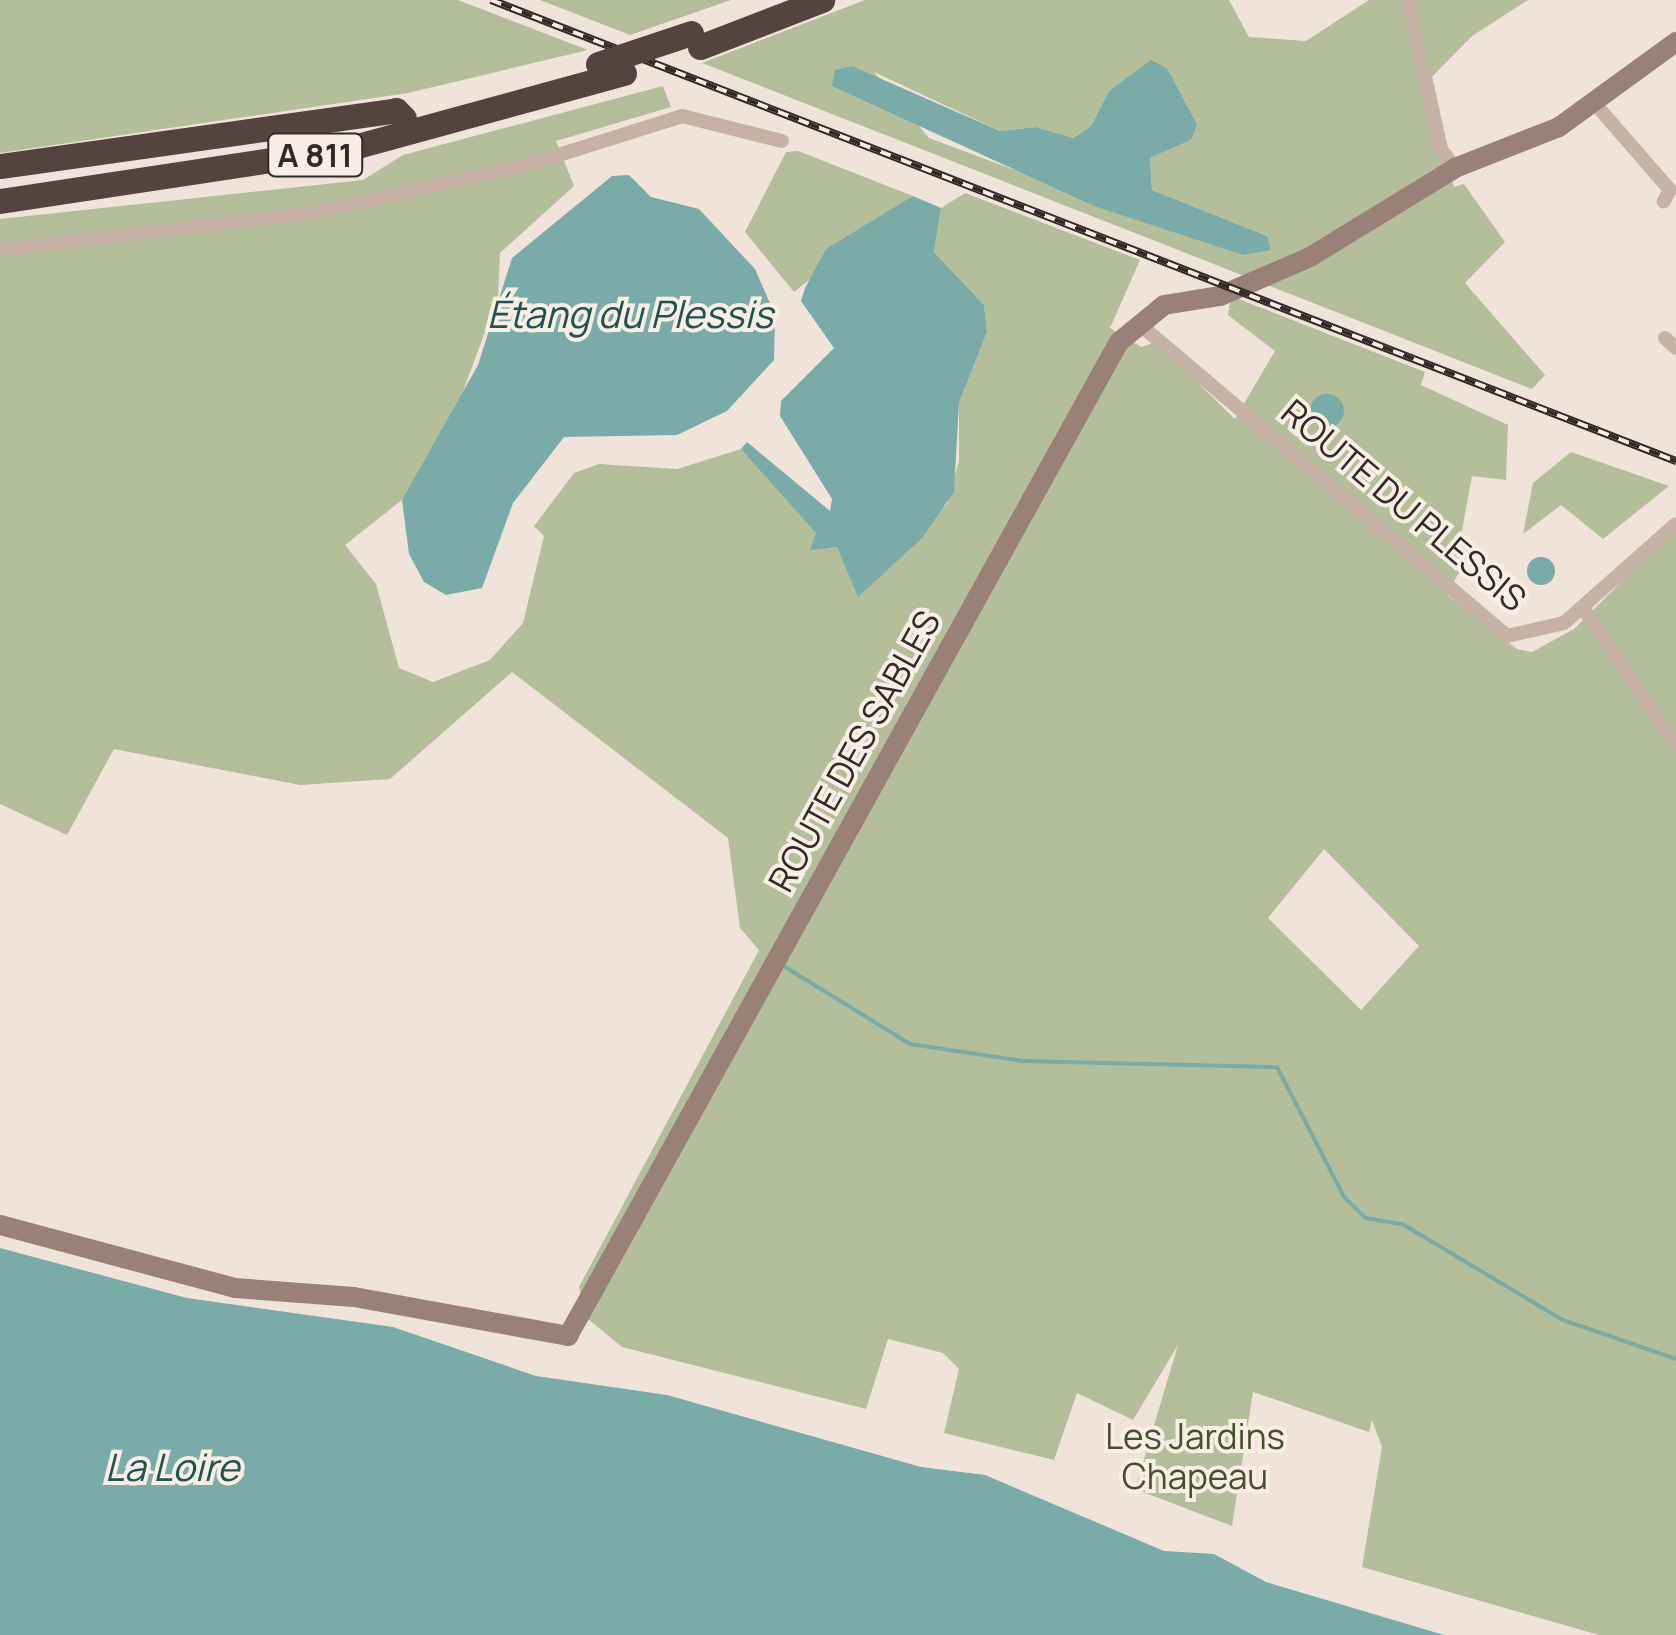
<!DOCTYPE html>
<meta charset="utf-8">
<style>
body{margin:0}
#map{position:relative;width:1676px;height:1635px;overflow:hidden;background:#f0e3d9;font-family:Manrope,sans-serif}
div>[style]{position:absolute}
.green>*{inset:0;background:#b5be9a}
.water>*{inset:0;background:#7aaba9}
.round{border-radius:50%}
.stream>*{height:4px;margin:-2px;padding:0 2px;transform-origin:2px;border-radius:2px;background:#7aaba9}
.street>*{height:14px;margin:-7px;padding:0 7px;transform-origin:7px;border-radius:7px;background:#c7b2a6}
.secondary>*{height:20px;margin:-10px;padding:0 10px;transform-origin:10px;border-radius:10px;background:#9a8178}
.highway>*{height:25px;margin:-12.5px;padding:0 12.5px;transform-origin:12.5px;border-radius:12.5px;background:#54433e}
.rail>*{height:8px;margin-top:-4px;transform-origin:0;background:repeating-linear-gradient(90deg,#f8eee5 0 11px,#332a27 0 22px);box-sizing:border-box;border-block:2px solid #332a27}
.highway-bridge>*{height:25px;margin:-12.5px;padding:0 12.5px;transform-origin:12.5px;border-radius:12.5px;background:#54433e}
span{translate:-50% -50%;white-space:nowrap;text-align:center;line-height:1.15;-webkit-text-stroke:8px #f8eee5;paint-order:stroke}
.shield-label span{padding:2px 8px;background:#f8eee5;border:2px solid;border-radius:8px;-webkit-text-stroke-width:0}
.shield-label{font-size:32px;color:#332a27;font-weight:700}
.street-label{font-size:35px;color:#332a27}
.park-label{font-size:35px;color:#46502c}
.water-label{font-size:38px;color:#1e5352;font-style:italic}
</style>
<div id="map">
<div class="green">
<div style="clip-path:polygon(0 0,458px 0,588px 50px,408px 93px,0 153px)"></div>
<div style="clip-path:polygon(540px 0,731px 0,630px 35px)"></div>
<div style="clip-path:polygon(evenodd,865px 0,1229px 0,1249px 37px,1306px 41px,1369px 0,1528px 0,1472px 36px,1422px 87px,1454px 187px,1464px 184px,1505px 242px,1465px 283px,1545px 375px,1532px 389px,702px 63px,865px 0,1167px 68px,1191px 140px,1150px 158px,1152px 190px,1267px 236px,1243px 255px,929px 138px,874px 72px,1000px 131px,1036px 127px,1073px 138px,1091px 126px,1109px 91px,1167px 68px)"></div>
<div style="clip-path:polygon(evenodd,663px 86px,671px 107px,556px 141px,574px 186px,500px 253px,498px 297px,452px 421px,402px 500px,345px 545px,376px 584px,399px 668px,433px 682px,490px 660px,523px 623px,544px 536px,534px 526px,574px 473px,599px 464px,677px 469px,741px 449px,837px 547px,859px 596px,947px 504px,959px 461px,959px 403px,987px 332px,984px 305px,934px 252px,941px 208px,965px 193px,1140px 260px,1110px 328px,1141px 347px,1156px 342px,1235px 419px,1275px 351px,1228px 315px,1231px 296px,1425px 372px,1421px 385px,1508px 425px,1506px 480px,1472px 476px,1460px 541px,1473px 546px,1447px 595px,1517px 649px,1532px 652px,1574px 629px,1676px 527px,1676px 1635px,1599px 1635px,1362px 1567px,1382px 1447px,1372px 1420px,1369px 1432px,1253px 1392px,1232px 1526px,1135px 1489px,1178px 1345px,1133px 1420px,1077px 1393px,1054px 1460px,944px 1433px,959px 1369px,943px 1353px,888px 1339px,866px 1409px,622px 1347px,588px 1319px,579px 1287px,759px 950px,740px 928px,728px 838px,512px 672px,390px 779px,300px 785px,114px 749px,67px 835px,0 804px,0 219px,363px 180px,403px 155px,663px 86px,1324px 849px,1419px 946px,1361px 1010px,1268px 918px,1324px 849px)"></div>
<div style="clip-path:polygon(798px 151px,913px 196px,794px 292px,745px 232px,786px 152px)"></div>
<div style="clip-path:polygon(1571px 452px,1669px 486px,1603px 539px,1561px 505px,1523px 534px,1533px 483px)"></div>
</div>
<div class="water">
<div style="clip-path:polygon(1151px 60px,1167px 68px,1197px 125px,1191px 140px,1150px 158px,1152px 190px,1267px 236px,1271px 250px,1243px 255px,1094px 206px,832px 86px,835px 70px,852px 66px,1000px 131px,1036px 127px,1073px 138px,1091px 126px,1109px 91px)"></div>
<div style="clip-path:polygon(629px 175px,651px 197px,699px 209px,755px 269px,775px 315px,774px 360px,727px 411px,677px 435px,564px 437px,513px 503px,482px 588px,446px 595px,424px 582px,409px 554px,402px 500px,478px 365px,512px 258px,612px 176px)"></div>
<div style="clip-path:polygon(913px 196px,941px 208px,934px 252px,984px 305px,987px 332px,959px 403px,954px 492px,922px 538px,858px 597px,837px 547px,810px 550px,816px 533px,741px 449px,747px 442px,830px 511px,832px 499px,780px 416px,781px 401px,834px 348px,801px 301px,805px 288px,826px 249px)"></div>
<div class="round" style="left:1310px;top:394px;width:34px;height:34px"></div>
<div class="round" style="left:1527px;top:557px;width:28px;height:28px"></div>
<div style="clip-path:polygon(0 1248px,187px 1298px,393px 1327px,536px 1376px,667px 1395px,921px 1467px,985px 1475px,1164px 1551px,1214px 1554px,1266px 1582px,1444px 1635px,0 1635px)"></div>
</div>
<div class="stream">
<div style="left:782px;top:965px;width:150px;rotate:31.7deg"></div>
<div style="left:910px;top:1044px;width:114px;rotate:8.6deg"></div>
<div style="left:1023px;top:1061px;width:254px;rotate:1.4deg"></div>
<div style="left:1277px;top:1067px;width:146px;rotate:62.7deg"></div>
<div style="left:1344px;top:1197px;width:30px;rotate:44deg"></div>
<div style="left:1366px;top:1218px;width:39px;rotate:10deg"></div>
<div style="left:1404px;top:1225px;width:185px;rotate:30.9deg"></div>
<div style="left:1563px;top:1320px;width:120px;rotate:19deg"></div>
</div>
<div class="street">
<div style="left:1408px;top:0;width:153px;rotate:77.5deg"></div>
<div style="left:1441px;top:149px;width:24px;rotate:54deg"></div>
<div style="left:1597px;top:106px;width:111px;rotate:49deg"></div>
<div style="left:1670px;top:190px;width:13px;rotate:119deg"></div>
<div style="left:0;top:250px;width:320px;rotate:-6.8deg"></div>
<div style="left:318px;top:212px;width:214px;rotate:-12.7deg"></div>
<div style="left:527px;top:165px;width:163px;rotate:-17.5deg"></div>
<div style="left:682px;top:116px;width:103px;rotate:14deg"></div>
<div style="left:1144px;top:328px;width:476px;rotate:40.3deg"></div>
<div style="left:1507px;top:636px;width:58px;rotate:-12.8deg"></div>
<div style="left:1564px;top:623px;width:149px;rotate:-41.5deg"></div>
<div style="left:1665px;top:338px;width:15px;rotate:42deg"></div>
<div style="left:1582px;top:607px;width:167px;rotate:55.7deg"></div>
</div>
<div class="secondary">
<div style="left:0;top:1225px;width:243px;rotate:15deg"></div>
<div style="left:235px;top:1288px;width:119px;rotate:4.3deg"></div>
<div style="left:354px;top:1297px;width:218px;rotate:10.3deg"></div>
<div style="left:568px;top:1336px;width:18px;rotate:-61deg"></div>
<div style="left:577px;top:1320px;width:1118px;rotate:-61.01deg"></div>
<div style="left:1119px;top:342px;width:58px;rotate:-39.4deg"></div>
<div style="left:1164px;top:305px;width:57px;rotate:-9.1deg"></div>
<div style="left:1220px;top:296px;width:98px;rotate:-23.4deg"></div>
<div style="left:1310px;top:257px;width:170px;rotate:-31.5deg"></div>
<div style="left:1455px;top:168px;width:112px;rotate:-21.5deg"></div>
<div style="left:1559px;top:127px;width:145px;rotate:-36deg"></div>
</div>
<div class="highway">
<div style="left:700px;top:47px;width:131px;rotate:-21.1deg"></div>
<div style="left:0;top:166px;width:400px;rotate:-8deg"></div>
<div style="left:396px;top:110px;width:11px;rotate:45deg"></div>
<div style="left:0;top:201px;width:354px;rotate:-8.6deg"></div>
<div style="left:350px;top:148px;width:284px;rotate:-15.3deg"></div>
</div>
<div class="rail">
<div style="left:491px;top:0;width:1272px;rotate:21.26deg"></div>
</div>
<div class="highway-bridge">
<div style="left:598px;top:64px;width:98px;rotate:-18.4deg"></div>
</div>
<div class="shield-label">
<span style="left:315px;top:155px">A 811</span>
</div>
<div class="street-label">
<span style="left:1404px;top:505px;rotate:40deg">ROUTE DU PLESSIS</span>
<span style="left:854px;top:751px;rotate:-61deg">ROUTE DES SABLES</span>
</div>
<div class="park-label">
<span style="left:1195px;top:1456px">Les Jardins<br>Chapeau</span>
</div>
<div class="water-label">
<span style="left:630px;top:314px">Étang du Plessis</span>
<span style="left:172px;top:1467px">La Loire</span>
</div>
</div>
